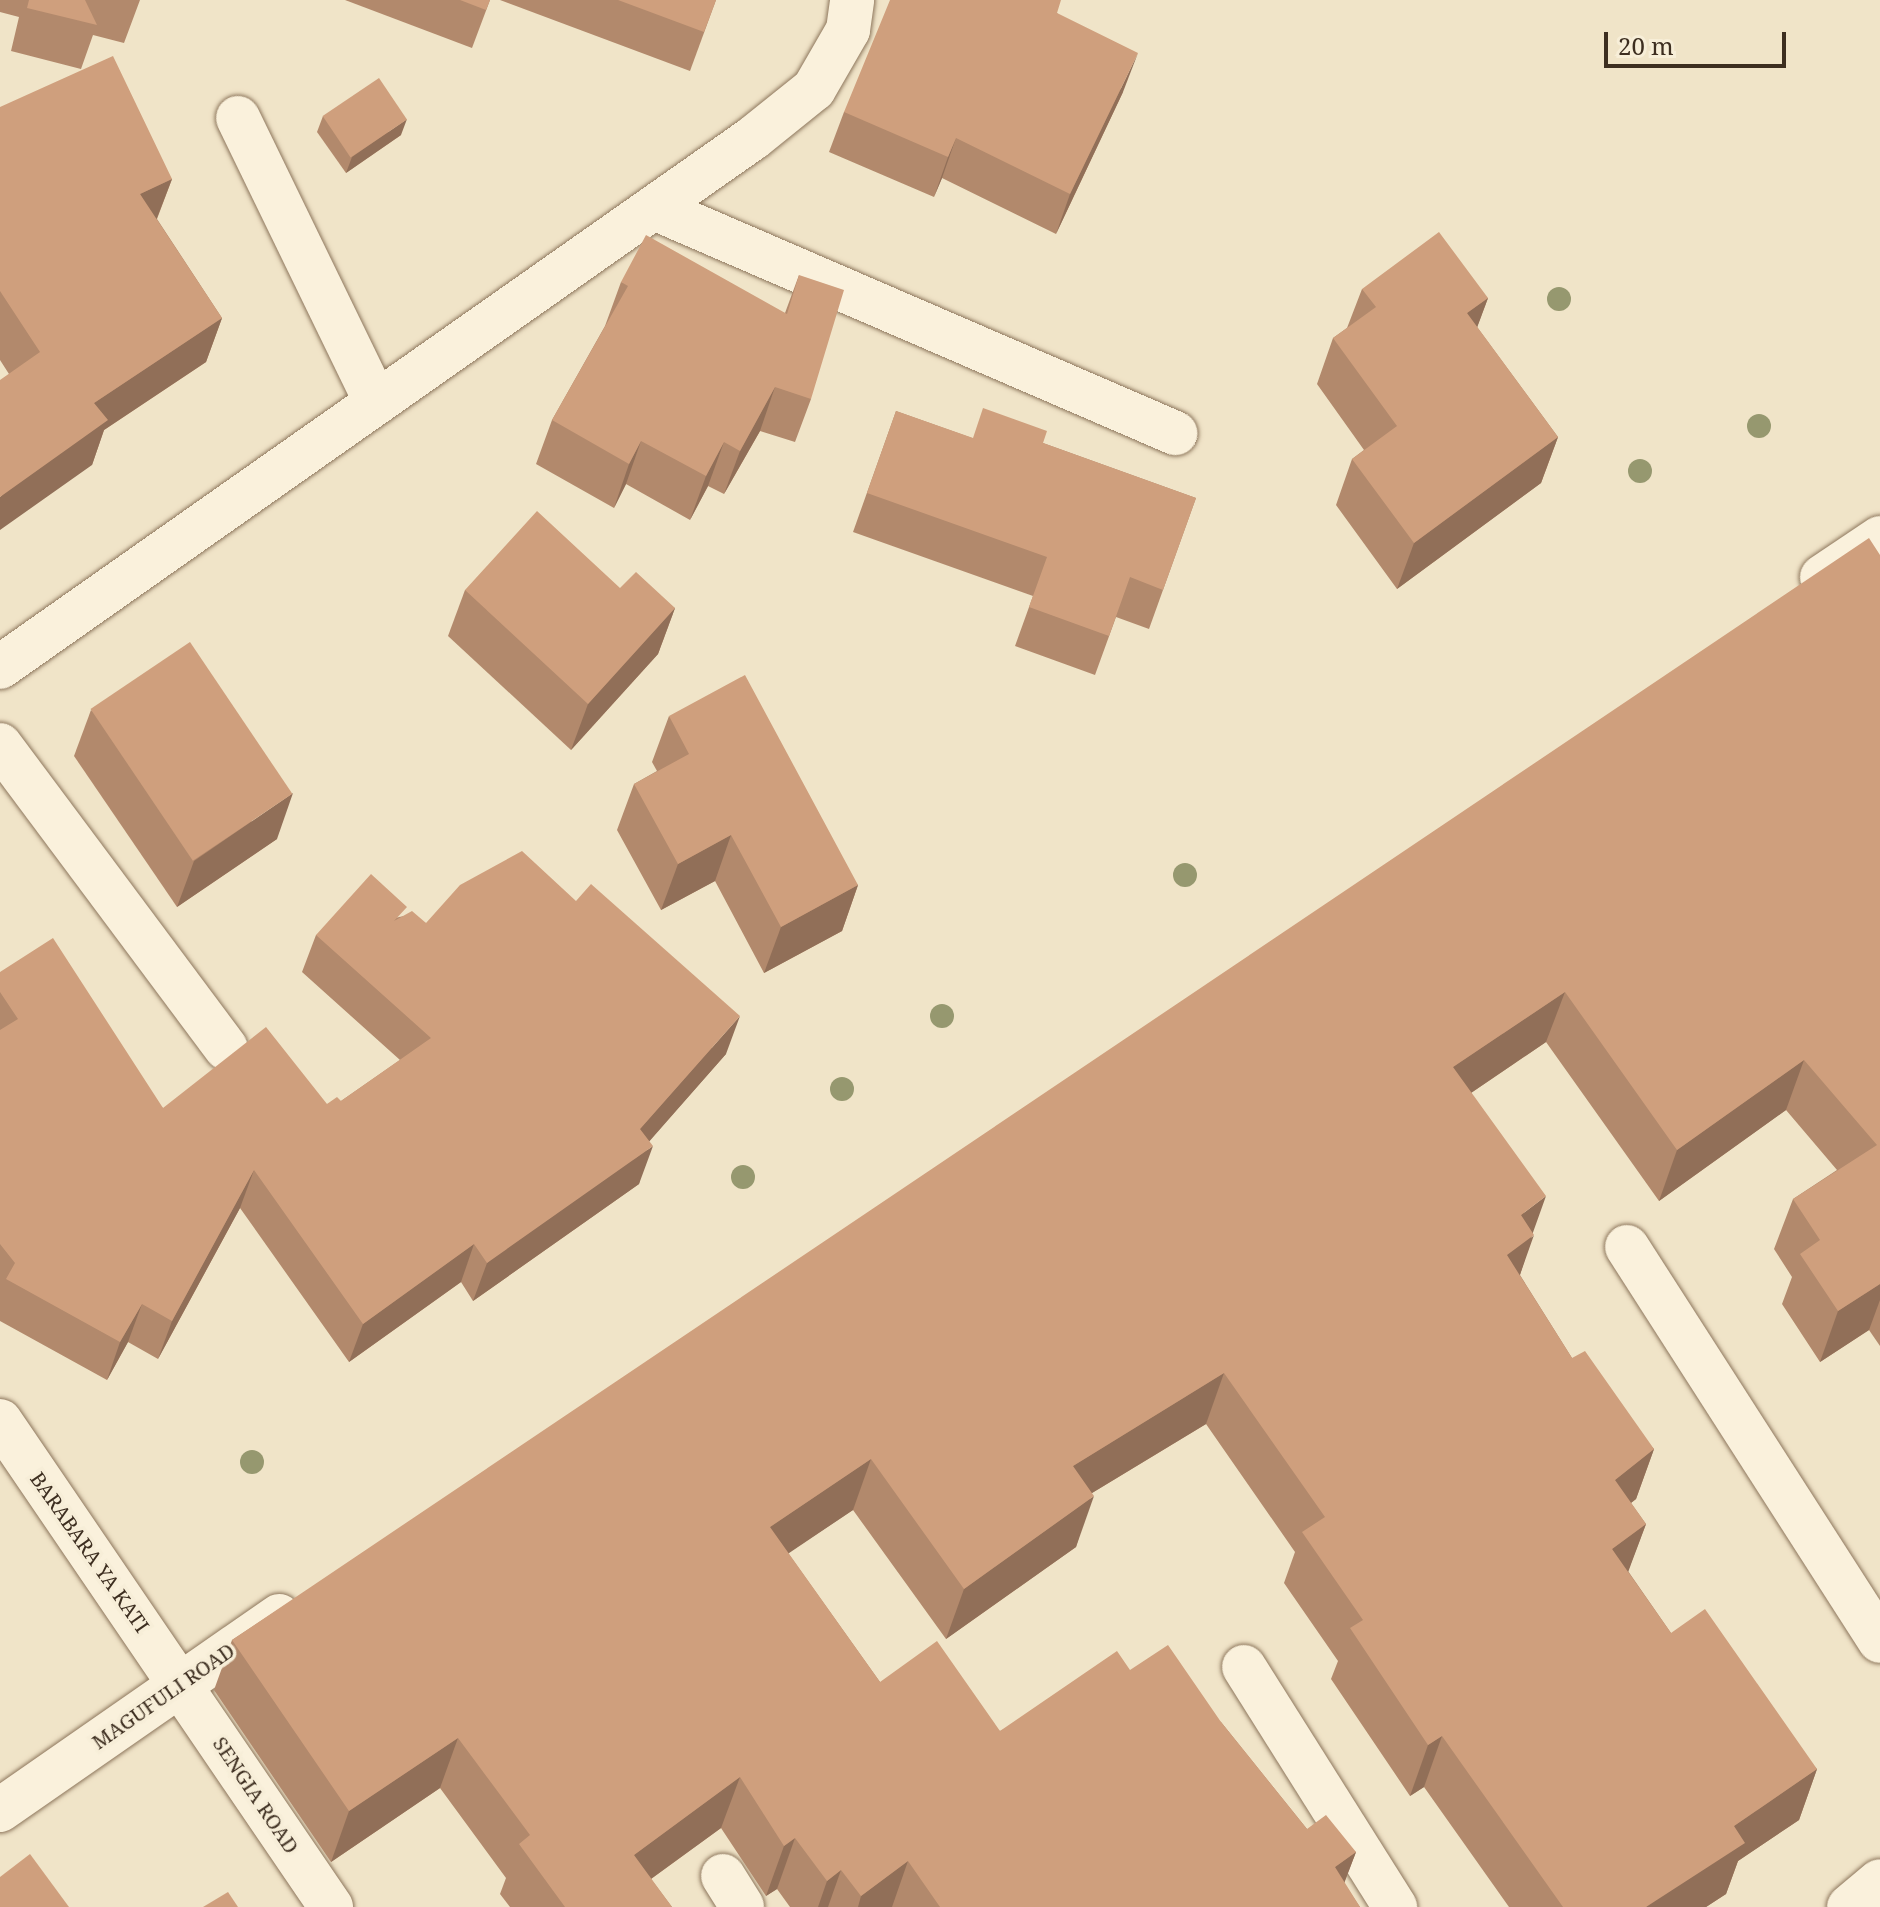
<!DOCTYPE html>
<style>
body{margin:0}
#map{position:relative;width:1880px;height:1907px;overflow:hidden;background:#f0e4c8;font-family:"Noto Serif",serif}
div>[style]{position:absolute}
.roads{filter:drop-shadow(0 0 2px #8d765c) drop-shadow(0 0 2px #8d765c)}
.minor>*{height:44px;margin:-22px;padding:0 22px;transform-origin:22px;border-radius:22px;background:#faf1dc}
.trees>*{width:24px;height:24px;margin:-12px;border-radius:50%;background:#96986f}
.wall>*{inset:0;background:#b2896c}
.shaded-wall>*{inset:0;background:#916f58}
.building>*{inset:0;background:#cf9f7d;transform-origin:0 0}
span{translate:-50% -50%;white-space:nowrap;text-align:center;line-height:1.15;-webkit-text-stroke:7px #f7eed8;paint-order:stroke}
.street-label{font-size:20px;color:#3d2e20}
.scale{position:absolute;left:1604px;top:32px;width:182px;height:36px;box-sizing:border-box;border:4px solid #3d2e20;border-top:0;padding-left:10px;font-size:24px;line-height:28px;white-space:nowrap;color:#3d2e20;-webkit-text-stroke:6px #f7eed8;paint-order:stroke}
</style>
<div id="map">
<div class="roads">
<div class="minor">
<div style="left:238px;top:118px;width:316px;rotate:64.1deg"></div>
<div style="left:654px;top:208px;width:568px;rotate:23.36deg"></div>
<div style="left:1822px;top:577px;width:70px;rotate:-33.9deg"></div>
<div style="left:0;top:667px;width:920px;rotate:-35.09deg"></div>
<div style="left:753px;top:138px;width:78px;rotate:-38.8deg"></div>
<div style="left:814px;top:89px;width:68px;rotate:-60deg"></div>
<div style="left:848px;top:30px;width:30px;rotate:-82deg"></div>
<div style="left:0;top:745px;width:378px;rotate:53.3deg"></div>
<div style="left:1627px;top:1247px;width:468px;rotate:57.3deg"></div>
<div style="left:0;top:1421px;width:588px;rotate:55.74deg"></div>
<div style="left:1244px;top:1667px;width:284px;rotate:57.8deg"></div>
<div style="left:0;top:1810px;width:340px;rotate:-34.8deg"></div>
<div style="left:723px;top:1876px;width:36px;rotate:58deg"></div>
<div style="left:1849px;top:1907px;width:40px;rotate:-40deg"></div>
</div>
</div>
<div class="trees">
<div style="left:1559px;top:299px"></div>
<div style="left:1759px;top:426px"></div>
<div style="left:1640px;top:471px"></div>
<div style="left:1185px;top:875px"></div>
<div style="left:942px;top:1016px"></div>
<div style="left:842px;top:1089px"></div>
<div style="left:743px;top:1177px"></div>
<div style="left:252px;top:1462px"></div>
</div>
<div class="wall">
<div style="clip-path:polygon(0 0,140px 0,124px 43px,93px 35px,81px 69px,11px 51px,19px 17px,0 12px)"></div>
<div style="clip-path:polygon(345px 0,490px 0,472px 48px)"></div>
<div style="clip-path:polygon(500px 0,716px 0,690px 71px)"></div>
<div style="clip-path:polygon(1057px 13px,1123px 92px,1056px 234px,942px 178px,934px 197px,829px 152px,844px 112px)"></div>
<div style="clip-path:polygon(0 107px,172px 179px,157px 219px,222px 318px,206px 362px,104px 430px,92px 465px,9px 374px,0 360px)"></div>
<div style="clip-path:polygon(323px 116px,401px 135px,346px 173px,317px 132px)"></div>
<div style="clip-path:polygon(799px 275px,811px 399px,795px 442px,760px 431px,724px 494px,708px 486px,690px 520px,626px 484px,614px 508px,536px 464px,552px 420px,605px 326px,621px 282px,785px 313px)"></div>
<div style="clip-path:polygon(1362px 289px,1488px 298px,1477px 327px,1558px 437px,1541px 483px,1397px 589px,1336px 505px,1352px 459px,1364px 450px,1317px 384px,1333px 338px,1347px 328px)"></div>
<div style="clip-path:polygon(896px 411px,972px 438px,1043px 443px,1196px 498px,1149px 629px,1116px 617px,1095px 675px,1015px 646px,1033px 596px,853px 532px)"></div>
<div style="clip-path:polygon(1880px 555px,1880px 1346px,1869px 1330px,1820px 1362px,1782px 1304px,1792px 1277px,1774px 1249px,1793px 1199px,1837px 1170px,1786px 1110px,1659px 1201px,1546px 1042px,1471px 1093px,1533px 1232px,1520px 1275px,1572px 1358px,1654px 1449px,1636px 1499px,1631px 1503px,1646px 1524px,1628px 1571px,1671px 1633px,1817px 1769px,1799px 1820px,1738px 1861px,1726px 1894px,1706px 1907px,1509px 1907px,1424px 1787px,1410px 1796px,1331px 1679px,1338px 1661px,1284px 1583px,1295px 1552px,1206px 1424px,1092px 1493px,1076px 1547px,946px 1639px,853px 1510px,788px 1553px,880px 1682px,1000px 1731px,1130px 1670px,1221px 1722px,1307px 1829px,1356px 1852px,1344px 1883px,1360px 1907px,790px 1907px,777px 1889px,766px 1896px,721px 1828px,651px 1879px,672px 1907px,510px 1907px,500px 1894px,506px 1878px,440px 1788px,331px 1862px,214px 1690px,232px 1640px)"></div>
<div style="clip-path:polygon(620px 588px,675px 608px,658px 654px,571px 750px,448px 636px,465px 590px)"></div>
<div style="clip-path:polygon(91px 710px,277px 839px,177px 907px,74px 756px)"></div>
<div style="clip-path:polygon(669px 716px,858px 885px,842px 931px,764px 973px,715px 881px,661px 910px,617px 830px,634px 784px,657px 771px,652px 762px)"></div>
<div style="clip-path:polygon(404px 916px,426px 923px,726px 1054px,649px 1141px,639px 1184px,473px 1301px,461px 1282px,349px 1362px,240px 1208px,158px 1359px,128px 1342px,107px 1380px,0 1321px,0 972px,163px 1108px,327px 1104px,341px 1101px,400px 1060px,302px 972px,316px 935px)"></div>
</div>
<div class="shaded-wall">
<div style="clip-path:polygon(1138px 53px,1123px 92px,1056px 234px,1070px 194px)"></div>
<div style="clip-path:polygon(407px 119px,401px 135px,346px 173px,352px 157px)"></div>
<div style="clip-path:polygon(956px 138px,942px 178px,934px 197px,948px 157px)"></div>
<div style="clip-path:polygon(172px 179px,155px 223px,140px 194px)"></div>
<div style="clip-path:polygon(1488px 298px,1471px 344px,1467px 313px)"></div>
<div style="clip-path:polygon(222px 318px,206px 362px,104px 430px,92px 465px,0 530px,0 497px,94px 403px)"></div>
<div style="clip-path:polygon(775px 387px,760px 431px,724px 494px,740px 451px)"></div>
<div style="clip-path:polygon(1558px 437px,1541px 483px,1397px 589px,1414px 543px)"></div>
<div style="clip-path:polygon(641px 441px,626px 484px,614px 508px,629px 464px)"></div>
<div style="clip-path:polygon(724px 442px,708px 486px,690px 520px,706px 476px)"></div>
<div style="clip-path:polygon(675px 608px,658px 654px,571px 750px,588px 704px)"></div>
<div style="clip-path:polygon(293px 793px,277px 839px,177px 907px,194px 861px)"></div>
<div style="clip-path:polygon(731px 835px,715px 881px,661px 910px,678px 864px)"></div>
<div style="clip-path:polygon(858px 885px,842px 931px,764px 973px,781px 927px)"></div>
<div style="clip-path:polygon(1565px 992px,1546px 1042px,1434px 1118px,1453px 1067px)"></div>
<div style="clip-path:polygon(740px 1016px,726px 1054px,633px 1160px,653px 1146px,639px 1184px,473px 1301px,487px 1263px,640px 1129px)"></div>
<div style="clip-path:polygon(1804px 1060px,1786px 1110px,1659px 1201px,1677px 1150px)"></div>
<div style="clip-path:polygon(254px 1170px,240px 1208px,158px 1359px,172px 1321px)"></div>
<div style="clip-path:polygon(1546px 1196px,1531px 1238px,1534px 1235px,1516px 1286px,1489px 1305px,1521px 1215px)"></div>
<div style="clip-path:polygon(474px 1244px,461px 1282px,349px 1362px,363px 1324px)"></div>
<div style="clip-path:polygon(1880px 1284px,1880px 1300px,1869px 1330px,1820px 1362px,1838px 1311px)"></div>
<div style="clip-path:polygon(142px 1304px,128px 1342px,107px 1380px,120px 1342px)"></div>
<div style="clip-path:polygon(1224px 1373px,1206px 1424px,1054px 1516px,1073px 1466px)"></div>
<div style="clip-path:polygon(1654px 1449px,1636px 1499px,1596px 1530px,1615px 1480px)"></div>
<div style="clip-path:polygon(871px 1459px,853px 1510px,752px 1578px,770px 1527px)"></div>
<div style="clip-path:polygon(1094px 1496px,1076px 1547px,946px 1639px,964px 1589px)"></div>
<div style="clip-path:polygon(1646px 1524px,1627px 1575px,1612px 1549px)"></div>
<div style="clip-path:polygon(1442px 1736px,1424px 1787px,1410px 1796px,1428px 1745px)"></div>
<div style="clip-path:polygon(458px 1738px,440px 1788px,331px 1862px,349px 1811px)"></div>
<div style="clip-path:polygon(1817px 1769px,1799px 1820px,1738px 1861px,1726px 1894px,1706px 1907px,1646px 1907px,1734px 1826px)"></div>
<div style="clip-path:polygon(740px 1777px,721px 1828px,615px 1905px,634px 1855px)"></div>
<div style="clip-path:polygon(795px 1838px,777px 1889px,766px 1896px,784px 1846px)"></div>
<div style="clip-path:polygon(1356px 1852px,1337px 1902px,1335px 1867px)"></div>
<div style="clip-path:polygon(908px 1861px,892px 1907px,858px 1907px,861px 1896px)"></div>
<div style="clip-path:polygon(841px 1870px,828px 1907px,818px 1907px,827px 1881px)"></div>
</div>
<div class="building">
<div style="clip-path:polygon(29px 0,85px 0,97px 25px,27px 8px)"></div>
<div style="clip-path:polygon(460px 0,490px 0,486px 10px)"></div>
<div style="clip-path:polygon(618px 0,716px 0,704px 32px)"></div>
<div style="clip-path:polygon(890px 0,1061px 0,1057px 13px,1138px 53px,1070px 194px,956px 138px,948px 157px,844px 112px)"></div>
<div style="clip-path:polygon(113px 56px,172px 179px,140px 194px,222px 318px,94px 403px,108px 420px,0 497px,0 380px,40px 352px,0 291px,0 107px)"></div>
<div style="left:379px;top:78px;width:50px;height:68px;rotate:56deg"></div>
<div style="clip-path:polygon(1439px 232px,1488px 298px,1467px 313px,1558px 437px,1414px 543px,1352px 459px,1397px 426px,1333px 338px,1376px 307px,1362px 289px)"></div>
<div style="clip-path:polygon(646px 235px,787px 314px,799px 275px,844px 290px,811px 399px,775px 387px,740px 451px,724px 442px,706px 476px,641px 441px,629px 464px,552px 420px,628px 286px,621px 282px)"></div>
<div style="clip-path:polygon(983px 408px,1047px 431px,1043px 443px,1196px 498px,1163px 590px,1130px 577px,1109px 636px,1029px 607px,1047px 557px,867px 493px,896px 411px,973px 438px)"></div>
<div style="clip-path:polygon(537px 511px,620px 588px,636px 572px,675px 608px,588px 704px,465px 590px)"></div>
<div style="clip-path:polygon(1869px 538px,1880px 555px,1880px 1284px,1838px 1311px,1800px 1254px,1820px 1240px,1793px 1199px,1877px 1145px,1804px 1060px,1677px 1150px,1565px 992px,1453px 1067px,1546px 1196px,1521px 1215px,1534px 1235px,1507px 1255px,1572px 1358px,1585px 1351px,1654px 1449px,1615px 1480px,1646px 1524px,1612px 1549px,1671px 1633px,1705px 1609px,1817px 1769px,1734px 1826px,1745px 1843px,1646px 1907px,1563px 1907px,1442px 1736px,1428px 1745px,1350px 1628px,1363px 1620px,1302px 1532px,1325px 1517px,1224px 1373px,1073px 1466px,1094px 1496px,964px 1589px,871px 1459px,770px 1527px,880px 1682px,937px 1641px,1000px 1731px,1117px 1651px,1130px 1670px,1168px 1645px,1221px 1722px,1307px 1829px,1326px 1815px,1356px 1852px,1335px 1867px,1360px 1907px,940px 1907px,908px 1861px,861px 1896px,841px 1870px,827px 1881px,795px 1838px,784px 1846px,740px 1777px,634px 1855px,672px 1907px,565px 1907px,519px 1844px,530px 1835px,458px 1738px,349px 1811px,232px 1640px)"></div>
<div style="left:190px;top:642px;width:183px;height:120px;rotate:56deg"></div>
<div style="clip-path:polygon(745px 675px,858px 885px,781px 927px,731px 835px,678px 864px,634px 784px,689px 754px,669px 716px)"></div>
<div style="clip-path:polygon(522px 851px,576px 901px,591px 884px,740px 1016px,640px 1129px,653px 1146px,487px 1263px,474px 1244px,363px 1324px,254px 1170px,172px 1321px,142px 1304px,120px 1342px,6px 1279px,15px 1263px,0 1244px,0 1030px,18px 1019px,0 992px,0 972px,53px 938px,163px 1108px,266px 1027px,327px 1104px,337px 1097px,341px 1101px,431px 1038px,316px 935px,371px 874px,407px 907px,394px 921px,412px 911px,426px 923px,460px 885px)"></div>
<div style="clip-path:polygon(30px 1854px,69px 1907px,0 1907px,0 1877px)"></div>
<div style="clip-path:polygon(228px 1892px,238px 1907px,203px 1907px)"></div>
</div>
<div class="street-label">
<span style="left:90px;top:1552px;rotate:55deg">BARABARA YA KATI</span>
<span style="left:163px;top:1696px;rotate:-35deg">MAGUFULI ROAD</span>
<span style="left:256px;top:1795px;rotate:56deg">SENGIA ROAD</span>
</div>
<div class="scale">20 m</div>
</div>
